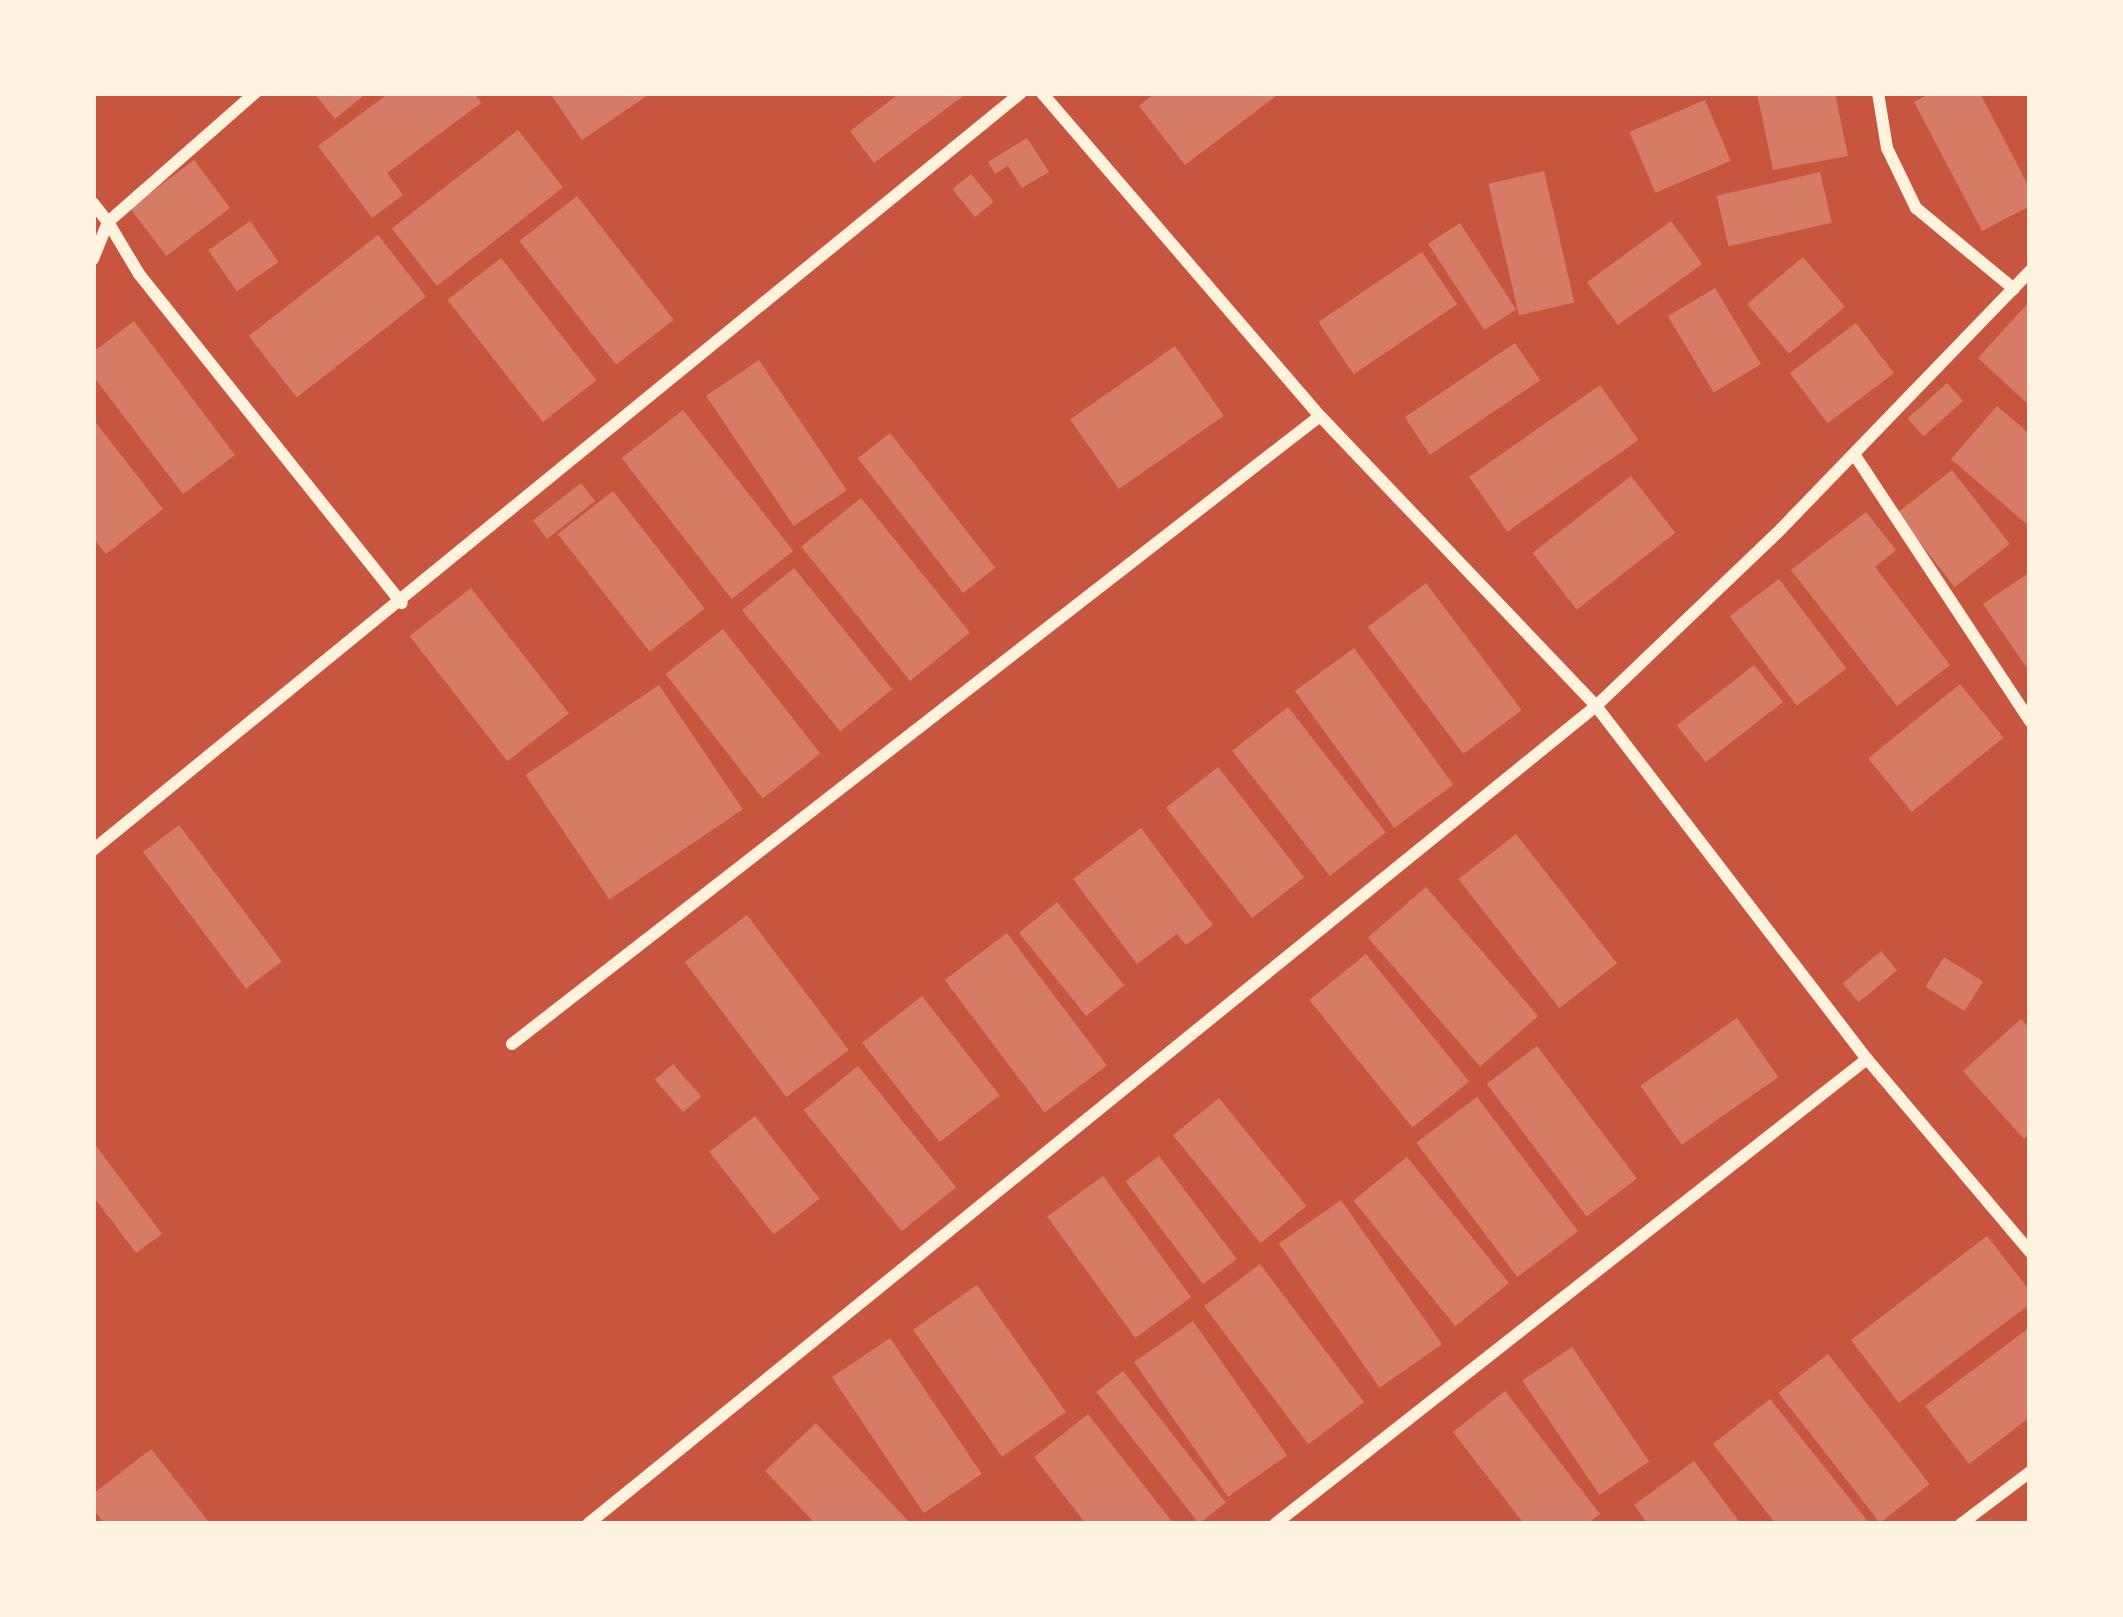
<!DOCTYPE html>
<style>
body{margin:0}
#map{position:relative;width:2123px;height:1617px;overflow:hidden;background:#c8553d;font-family:Cabin,sans-serif}
div>[style]{position:absolute}
.building>*{inset:0;background:#d67c66;transform-origin:0 0}
.minor>*{height:12px;margin:-6px;padding:0 6px;transform-origin:6px;border-radius:6px;background:#fff3e0}
span{translate:-50% -50%;white-space:nowrap;text-align:center;line-height:1.15;-webkit-text-stroke:9px #fff3e0;paint-order:stroke}
.frame{position:absolute;inset:0;border:96px solid #fff3e0;pointer-events:none}
</style>
<div id="map">
<div class="building">
<div style="clip-path:polygon(314px 93px,367px 93px,335px 119px)"></div>
<div style="clip-path:polygon(389px 93px,474px 93px,481px 103px,387px 173px,403px 195px,372px 218px,318px 146px)"></div>
<div style="clip-path:polygon(550px 93px,651px 93px,582px 140px)"></div>
<div style="clip-path:polygon(900px 93px,967px 93px,874px 163px,850px 131px)"></div>
<div style="clip-path:polygon(1155px 93px,1280px 93px,1185px 165px,1139px 106px)"></div>
<div style="clip-path:polygon(1757px 93px,1835px 93px,1848px 156px,1773px 170px)"></div>
<div style="clip-path:polygon(1931px 93px,1980px 93px,2030px 189px,2030px 206px,1982px 231px,1914px 102px)"></div>
<div style="left:1705px;top:100px;width:66px;height:82px;rotate:67deg"></div>
<div style="left:518px;top:130px;width:73px;height:160px;rotate:52deg"></div>
<div style="clip-path:polygon(1027px 138px,1049px 172px,1022px 188px,1008px 166px,995px 174px,988px 162px)"></div>
<div style="left:194px;top:160px;width:60px;height:80px;rotate:53deg"></div>
<div style="left:1544px;top:171px;width:135px;height:57px;rotate:77deg"></div>
<div style="left:1820px;top:172px;width:52px;height:106px;rotate:77deg"></div>
<div style="left:971px;top:174px;width:36px;height:24px;rotate:51deg"></div>
<div style="left:577px;top:196px;width:157px;height:73px;rotate:52deg"></div>
<div style="left:250px;top:221px;width:50px;height:51px;rotate:55deg"></div>
<div style="left:1671px;top:221px;width:53px;height:104px;rotate:54deg"></div>
<div style="left:1460px;top:223px;width:103px;height:38px;rotate:57deg"></div>
<div style="left:378px;top:235px;width:78px;height:164px;rotate:52deg"></div>
<div style="left:1422px;top:252px;width:63px;height:125px;rotate:56deg"></div>
<div style="left:1803px;top:257px;width:65px;height:73px;rotate:50deg"></div>
<div style="left:501px;top:258px;width:155px;height:68px;rotate:52deg"></div>
<div style="left:1715px;top:288px;width:89px;height:55px;rotate:59deg"></div>
<div style="clip-path:polygon(2030px 301px,2030px 406px,1978px 358px)"></div>
<div style="clip-path:polygon(134px 321px,235px 455px,183px 494px,93px 376px,93px 352px)"></div>
<div style="left:1856px;top:323px;width:63px;height:83px;rotate:53deg"></div>
<div style="left:1515px;top:343px;width:45px;height:133px;rotate:56deg"></div>
<div style="left:1175px;top:346px;width:85px;height:128px;rotate:55deg"></div>
<div style="left:759px;top:360px;width:157px;height:64px;rotate:56deg"></div>
<div style="left:1947px;top:383px;width:24px;height:53px;rotate:48deg"></div>
<div style="left:1600px;top:385px;width:67px;height:160px;rotate:55deg"></div>
<div style="clip-path:polygon(1997px 406px,2030px 434px,2030px 527px,1951px 459px)"></div>
<div style="left:683px;top:410px;width:179px;height:78px;rotate:52deg"></div>
<div style="clip-path:polygon(93px 419px,163px 509px,106px 554px,93px 538px)"></div>
<div style="left:890px;top:433px;width:171px;height:41px;rotate:52deg"></div>
<div style="left:1952px;top:470px;width:94px;height:70px;rotate:52deg"></div>
<div style="left:1631px;top:476px;width:72px;height:125px;rotate:52deg"></div>
<div style="left:581px;top:483px;width:23px;height:61px;rotate:52deg"></div>
<div style="left:613px;top:491px;width:149px;height:70px;rotate:52deg"></div>
<div style="left:861px;top:498px;width:173px;height:77px;rotate:51deg"></div>
<div style="clip-path:polygon(1866px 512px,1896px 550px,1875px 567px,1950px 665px,1897px 706px,1791px 570px)"></div>
<div style="left:794px;top:568px;width:156px;height:67px;rotate:51deg"></div>
<div style="clip-path:polygon(2030px 572px,2030px 664px,2026px 667px,1983px 604px)"></div>
<div style="left:1779px;top:579px;width:112px;height:62px;rotate:53deg"></div>
<div style="left:1426px;top:583px;width:159px;height:73px;rotate:53deg"></div>
<div style="left:471px;top:588px;width:159px;height:78px;rotate:52deg"></div>
<div style="left:723px;top:629px;width:158px;height:73px;rotate:52deg"></div>
<div style="left:1354px;top:648px;width:169px;height:73px;rotate:54deg"></div>
<div style="left:1754px;top:665px;width:47px;height:98px;rotate:52deg"></div>
<div style="left:1960px;top:684px;width:69px;height:118px;rotate:51deg"></div>
<div style="left:659px;top:685px;width:150px;height:161px;rotate:56deg"></div>
<div style="left:1288px;top:707px;width:159px;height:71px;rotate:52deg"></div>
<div style="left:1218px;top:767px;width:140px;height:66px;rotate:52deg"></div>
<div style="left:179px;top:825px;width:171px;height:45px;rotate:53deg"></div>
<div style="clip-path:polygon(1141px 828px,1213px 925px,1186px 945px,1177px 934px,1137px 964px,1073px 879px)"></div>
<div style="left:1516px;top:834px;width:164px;height:73px;rotate:52deg"></div>
<div style="left:1426px;top:887px;width:171px;height:77px;rotate:49deg"></div>
<div style="left:1057px;top:902px;width:107px;height:49px;rotate:51deg"></div>
<div style="left:747px;top:915px;width:169px;height:78px;rotate:53deg"></div>
<div style="left:1007px;top:933px;width:166px;height:78px;rotate:53deg"></div>
<div style="left:1881px;top:951px;width:25px;height:50px;rotate:50deg"></div>
<div style="left:1366px;top:954px;width:164px;height:73px;rotate:51deg"></div>
<div style="left:1944px;top:957px;width:46px;height:35px;rotate:32deg"></div>
<div style="left:922px;top:996px;width:126px;height:76px;rotate:52deg"></div>
<div style="left:1737px;top:1018px;width:72px;height:118px;rotate:55deg"></div>
<div style="clip-path:polygon(2021px 1019px,2030px 1029px,2030px 1134px,2024px 1139px,1963px 1071px)"></div>
<div style="left:1537px;top:1046px;width:166px;height:63px;rotate:53deg"></div>
<div style="left:673px;top:1064px;width:43px;height:24px;rotate:49deg"></div>
<div style="left:858px;top:1066px;width:156px;height:70px;rotate:51deg"></div>
<div style="left:1477px;top:1097px;width:168px;height:76px;rotate:53deg"></div>
<div style="left:1219px;top:1098px;width:139px;height:59px;rotate:51deg"></div>
<div style="left:755px;top:1116px;width:105px;height:58px;rotate:52deg"></div>
<div style="clip-path:polygon(93px 1142px,162px 1234px,136px 1253px,93px 1196px)"></div>
<div style="left:1159px;top:1156px;width:129px;height:42px;rotate:53deg"></div>
<div style="left:1407px;top:1157px;width:162px;height:69px;rotate:51deg"></div>
<div style="left:1103px;top:1176px;width:150px;height:69px;rotate:54deg"></div>
<div style="left:1341px;top:1200px;width:176px;height:76px;rotate:55deg"></div>
<div style="clip-path:polygon(1987px 1236px,2030px 1291px,2030px 1304px,1899px 1403px,1851px 1340px)"></div>
<div style="left:1260px;top:1264px;width:173px;height:70px;rotate:53deg"></div>
<div style="left:977px;top:1285px;width:155px;height:78px;rotate:55deg"></div>
<div style="left:1193px;top:1321px;width:164px;height:72px;rotate:55deg"></div>
<div style="clip-path:polygon(2030px 1327px,2030px 1417px,1969px 1464px,1925px 1406px)"></div>
<div style="left:890px;top:1338px;width:164px;height:70px;rotate:56deg"></div>
<div style="left:1572px;top:1347px;width:138px;height:60px;rotate:56deg"></div>
<div style="left:1828px;top:1354px;width:165px;height:63px;rotate:52deg"></div>
<div style="left:1123px;top:1371px;width:167px;height:34px;rotate:52deg"></div>
<div style="clip-path:polygon(1505px 1391px,1600px 1514px,1587px 1524px,1524px 1524px,1453px 1432px)"></div>
<div style="clip-path:polygon(1770px 1399px,1870px 1524px,1776px 1524px,1713px 1444px)"></div>
<div style="clip-path:polygon(1088px 1414px,1174px 1524px,1086px 1524px,1034px 1457px)"></div>
<div style="clip-path:polygon(816px 1423px,911px 1524px,816px 1524px,765px 1471px)"></div>
<div style="clip-path:polygon(151px 1449px,209px 1522px,206px 1524px,105px 1524px,93px 1509px,93px 1494px)"></div>
<div style="clip-path:polygon(1694px 1461px,1741px 1524px,1648px 1524px,1634px 1505px)"></div>
</div>
<div class="minor">
<div style="left:1042px;top:93px;width:426px;rotate:49.3deg"></div>
<div style="left:1320px;top:416px;width:400px;rotate:46.4deg"></div>
<div style="left:1596px;top:706px;width:445px;rotate:52.5deg"></div>
<div style="left:1867px;top:1059px;width:253px;rotate:49.8deg"></div>
<div style="left:1878px;top:93px;width:56px;rotate:80.7deg"></div>
<div style="left:1887px;top:148px;width:67px;rotate:64.2deg"></div>
<div style="left:1916px;top:208px;width:127px;rotate:39.6deg"></div>
<div style="left:93px;top:203px;width:24px;rotate:52deg"></div>
<div style="left:108px;top:222px;width:196px;rotate:-41.3deg"></div>
<div style="left:108px;top:222px;width:61px;rotate:59.2deg"></div>
<div style="left:139px;top:274px;width:421px;rotate:51.4deg"></div>
<div style="left:93px;top:259px;width:40px;rotate:-68deg"></div>
<div style="left:1854px;top:454px;width:320px;rotate:56.6deg"></div>
<div style="left:93px;top:850px;width:1198px;rotate:-39.21deg"></div>
<div style="left:512px;top:1044px;width:1023px;rotate:-37.86deg"></div>
<div style="left:588px;top:1524px;width:1298px;rotate:-39.06deg"></div>
<div style="left:1596px;top:706px;width:256px;rotate:-43.7deg"></div>
<div style="left:1781px;top:529px;width:359px;rotate:-46deg"></div>
<div style="left:1275px;top:1524px;width:753px;rotate:-38.15deg"></div>
<div style="left:1961px;top:1524px;width:86px;rotate:-37deg"></div>
</div>
<div class="frame"></div>
</div>
